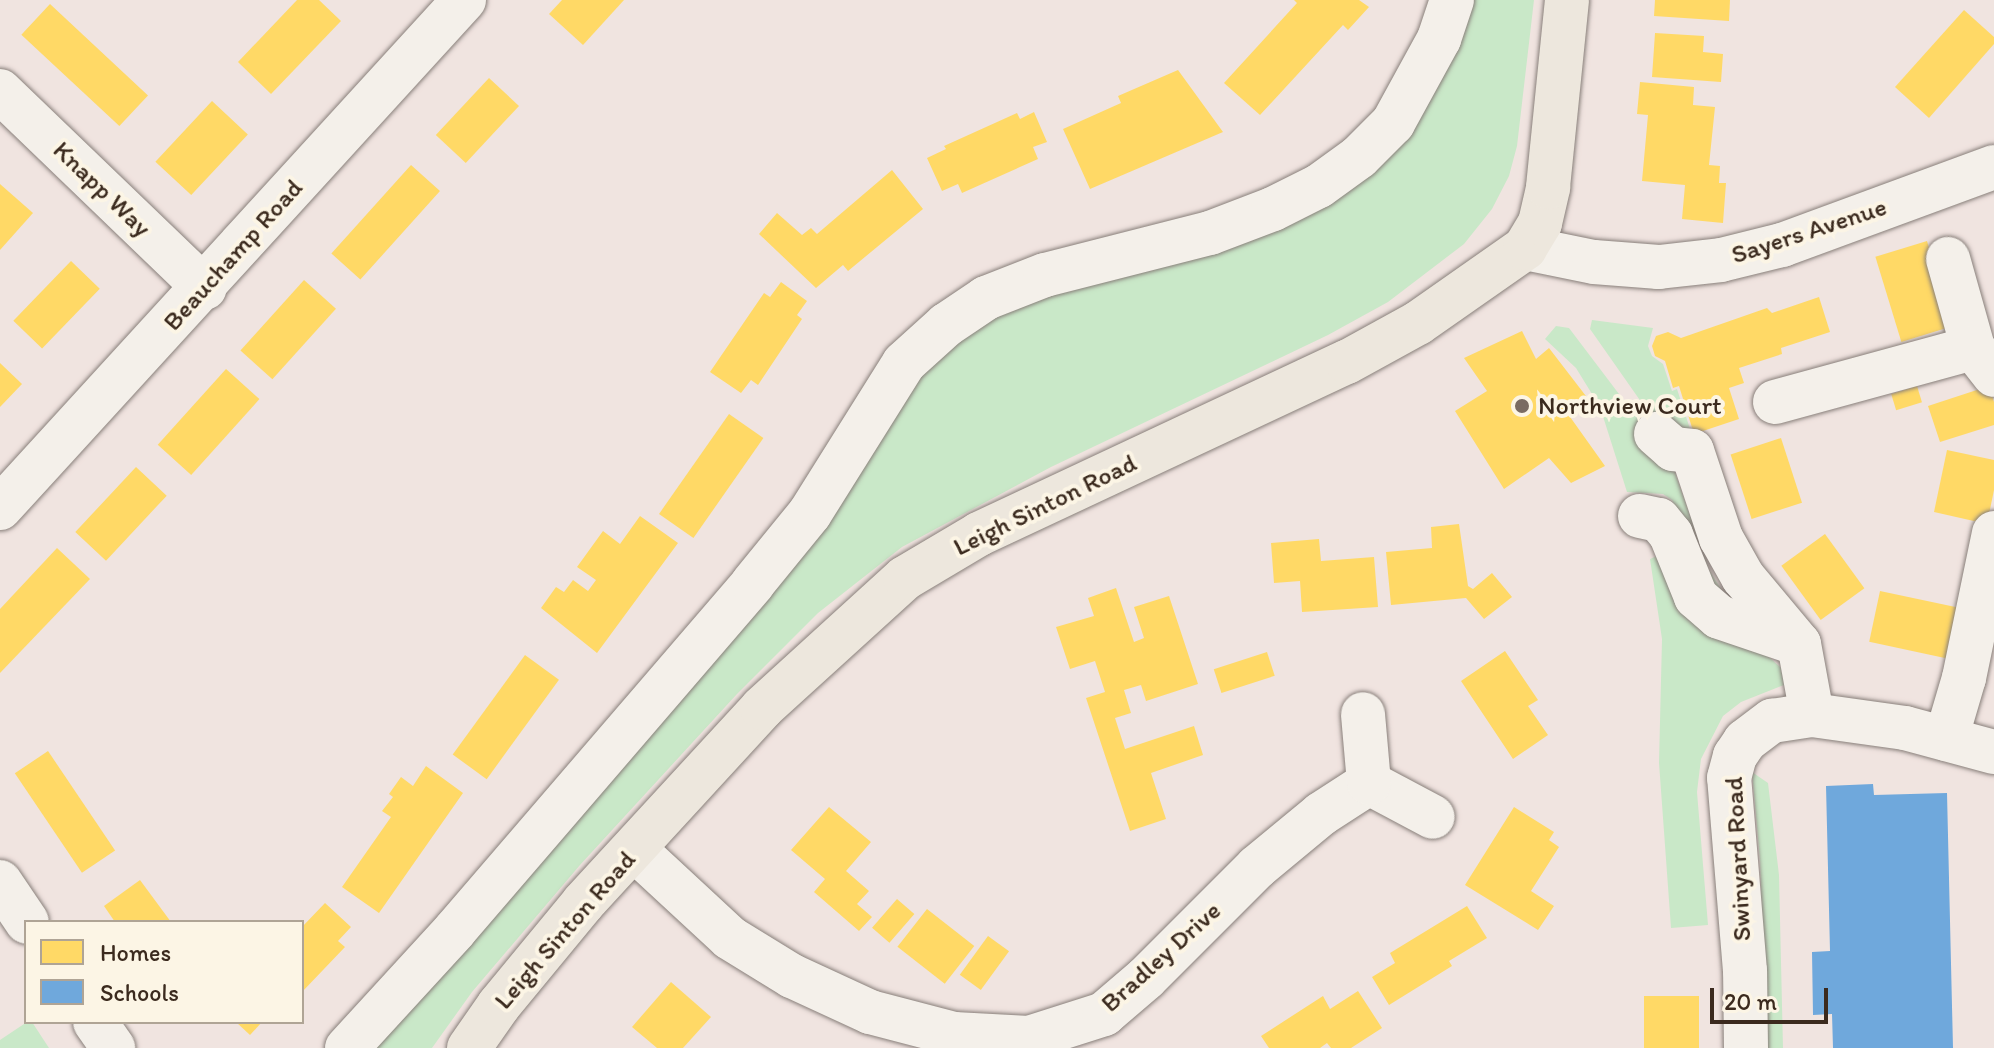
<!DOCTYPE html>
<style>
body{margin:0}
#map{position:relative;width:1994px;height:1048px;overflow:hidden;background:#f0e4e0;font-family:Itim,sans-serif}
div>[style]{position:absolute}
.green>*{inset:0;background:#c9e8c8}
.homes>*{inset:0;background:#ffd966;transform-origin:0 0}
.schools>*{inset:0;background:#6fa8dc}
.roads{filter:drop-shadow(0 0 2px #887f7a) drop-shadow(0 0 2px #887f7a)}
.minor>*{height:44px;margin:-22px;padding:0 22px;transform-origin:22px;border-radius:22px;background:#f4f0ea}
.major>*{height:44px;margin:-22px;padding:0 22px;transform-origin:22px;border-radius:22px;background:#ede7dd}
.dots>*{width:22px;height:22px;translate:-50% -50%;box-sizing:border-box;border:4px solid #fcf5e5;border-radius:50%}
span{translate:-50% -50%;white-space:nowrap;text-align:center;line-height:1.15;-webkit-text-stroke:8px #fcf5e5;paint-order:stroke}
.street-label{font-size:26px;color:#3b2a1e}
.poi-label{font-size:26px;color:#3b2a1e}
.left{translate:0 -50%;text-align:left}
.legend{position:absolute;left:24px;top:920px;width:280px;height:104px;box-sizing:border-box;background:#fcf5e5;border:2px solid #afa495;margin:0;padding:10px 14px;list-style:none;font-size:24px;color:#3b2a1e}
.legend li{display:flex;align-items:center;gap:16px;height:40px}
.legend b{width:40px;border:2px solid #afa495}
.scale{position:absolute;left:1710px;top:988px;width:118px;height:36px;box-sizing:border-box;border:4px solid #3b2a1e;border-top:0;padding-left:10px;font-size:24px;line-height:28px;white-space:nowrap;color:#3b2a1e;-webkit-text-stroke:6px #fcf5e5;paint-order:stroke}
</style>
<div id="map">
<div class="green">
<div style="clip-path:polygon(1471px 0,1534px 0,1517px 146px,1509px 176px,1492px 209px,1464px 244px,1388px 302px,1328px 335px,1051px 467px,902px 547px,818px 613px,737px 694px,580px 865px,472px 992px,432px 1048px,374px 1048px,939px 353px,1011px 303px,1300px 218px)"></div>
<div style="clip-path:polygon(1592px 320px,1653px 328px,1648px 346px,1652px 356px,1663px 364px,1672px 391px,1677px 389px,1692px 435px,1658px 426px,1590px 329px)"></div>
<div style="clip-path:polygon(1556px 326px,1569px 328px,1672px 464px,1709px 570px,1728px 600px,1722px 604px,1672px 500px,1663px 494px,1627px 492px,1600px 407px,1576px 368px,1545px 339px)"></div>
<div style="clip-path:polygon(1657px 556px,1781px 668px,1784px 685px,1741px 702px,1723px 716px,1701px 759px,1697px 792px,1708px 925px,1671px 928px,1659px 763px,1662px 639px,1650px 559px)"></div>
<div style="clip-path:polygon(1752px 772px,1768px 783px,1779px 875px,1783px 1048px,1766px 1048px,1760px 860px)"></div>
<div style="clip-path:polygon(27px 1022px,32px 1022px,49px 1048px,0 1048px,0 1040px)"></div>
</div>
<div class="homes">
<div style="clip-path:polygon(297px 0,319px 0,341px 21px,271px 94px,238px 62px)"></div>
<div style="clip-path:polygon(562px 0,624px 0,583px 45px,549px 14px)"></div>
<div style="clip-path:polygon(1294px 0,1359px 0,1369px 7px,1348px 30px,1343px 25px,1260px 115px,1224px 83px,1297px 3px)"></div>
<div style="clip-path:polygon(1655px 0,1730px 0,1729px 21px,1654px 16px)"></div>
<div style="left:50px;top:4px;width:134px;height:42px;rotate:43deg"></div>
<div style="clip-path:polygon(1964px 10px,1994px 37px,1994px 44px,1929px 118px,1895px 87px)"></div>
<div style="clip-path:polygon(1655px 33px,1704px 36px,1703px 52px,1723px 54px,1721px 82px,1652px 77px)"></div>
<div style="clip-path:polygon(1178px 70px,1223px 132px,1090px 189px,1063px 129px,1121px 103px,1118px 96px)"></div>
<div style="left:489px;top:78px;width:41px;height:78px;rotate:43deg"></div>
<div style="clip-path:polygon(1640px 82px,1694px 87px,1693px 105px,1715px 107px,1709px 165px,1720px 166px,1719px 183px,1726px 183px,1723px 223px,1682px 219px,1685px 185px,1642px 181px,1648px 115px,1637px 114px)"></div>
<div style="left:212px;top:101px;width:49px;height:83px;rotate:43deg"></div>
<div style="clip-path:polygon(1034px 112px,1047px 142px,1033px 147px,1038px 159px,962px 193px,958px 184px,942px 191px,927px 158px,946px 149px,944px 146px,1017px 113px,1020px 119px)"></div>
<div style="left:411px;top:165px;width:39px;height:119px;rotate:42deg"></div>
<div style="clip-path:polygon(892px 170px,923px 209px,848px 271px,843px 265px,816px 288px,759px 234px,777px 213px,802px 235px,811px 228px,817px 234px)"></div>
<div style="clip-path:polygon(0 184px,33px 213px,0 250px)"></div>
<div style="left:1927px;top:241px;width:89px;height:54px;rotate:73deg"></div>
<div style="left:71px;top:261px;width:40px;height:83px;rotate:44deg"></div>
<div style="left:304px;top:280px;width:43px;height:95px;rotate:42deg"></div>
<div style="clip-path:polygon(781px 282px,807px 301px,797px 315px,802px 319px,758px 385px,751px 380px,741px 393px,710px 372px,764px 293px,770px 297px)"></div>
<div style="clip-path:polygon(1819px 297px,1830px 332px,1781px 348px,1782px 354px,1739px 368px,1744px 383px,1729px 388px,1739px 419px,1694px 434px,1679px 386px,1673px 388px,1665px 361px,1655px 356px,1652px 346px,1656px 336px,1668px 332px,1681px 338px,1767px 308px,1772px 313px)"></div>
<div style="clip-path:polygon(1522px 331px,1536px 359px,1549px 348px,1589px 400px,1568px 414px,1605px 466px,1571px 483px,1549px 458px,1504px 489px,1455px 411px,1487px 391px,1464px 358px)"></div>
<div style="clip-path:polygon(0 363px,22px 384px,0 407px)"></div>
<div style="left:226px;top:369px;width:45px;height:102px;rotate:42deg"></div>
<div style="left:1917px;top:386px;width:17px;height:27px;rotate:73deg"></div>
<div style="clip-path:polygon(1989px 386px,1994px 402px,1994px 425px,1940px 442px,1928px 406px)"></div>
<div style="left:729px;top:414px;width:42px;height:122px;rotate:35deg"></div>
<div style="left:1781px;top:438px;width:68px;height:53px;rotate:72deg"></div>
<div style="clip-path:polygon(1947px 450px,1994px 460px,1994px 490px,1987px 524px,1934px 512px)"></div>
<div style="left:136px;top:467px;width:42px;height:89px;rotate:43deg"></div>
<div style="clip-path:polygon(640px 516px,678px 543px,597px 653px,541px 608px,556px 587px,564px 592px,573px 580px,588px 591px,596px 580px,577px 567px,603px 531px,620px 544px)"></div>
<div style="clip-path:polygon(1459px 524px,1468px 586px,1473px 589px,1492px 573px,1512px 597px,1484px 619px,1466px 598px,1391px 605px,1386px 552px,1432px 548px,1431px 527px)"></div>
<div style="left:1825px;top:534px;width:67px;height:54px;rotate:54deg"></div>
<div style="clip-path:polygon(1319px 539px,1321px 561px,1374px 557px,1378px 607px,1302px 612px,1300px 581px,1274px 583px,1271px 543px)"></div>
<div style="clip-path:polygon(57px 548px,90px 579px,0 673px,0 609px)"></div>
<div style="clip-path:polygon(1116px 588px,1134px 642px,1144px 638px,1134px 607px,1169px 596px,1198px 684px,1146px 701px,1141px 685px,1124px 690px,1131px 713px,1115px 718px,1125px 749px,1194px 726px,1203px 755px,1151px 773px,1166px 819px,1130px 831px,1086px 698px,1105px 692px,1095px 661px,1070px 669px,1056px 627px,1094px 616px,1088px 598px)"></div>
<div style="left:1880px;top:591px;width:88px;height:52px;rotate:12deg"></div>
<div style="clip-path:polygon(1505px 651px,1538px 700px,1528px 706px,1548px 735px,1513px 759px,1461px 681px)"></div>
<div style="left:1267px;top:652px;width:25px;height:56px;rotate:72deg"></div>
<div style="left:525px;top:655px;width:42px;height:123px;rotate:36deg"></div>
<div style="left:48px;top:751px;width:120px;height:40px;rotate:56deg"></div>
<div style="clip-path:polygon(426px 766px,463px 793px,379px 913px,342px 887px,391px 817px,382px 811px,393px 797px,389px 794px,401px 777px,413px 786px)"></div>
<div style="clip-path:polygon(829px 807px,871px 842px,846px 871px,869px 891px,857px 904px,872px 917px,859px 931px,814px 892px,825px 879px,791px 850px)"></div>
<div style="clip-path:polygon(1514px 807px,1554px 832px,1549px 840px,1559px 847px,1531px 891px,1554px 906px,1538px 930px,1465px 885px)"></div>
<div style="clip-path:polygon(140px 880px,171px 922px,115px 922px,104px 906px)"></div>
<div style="left:897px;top:899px;width:23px;height:38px;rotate:41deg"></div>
<div style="clip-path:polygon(325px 903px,351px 927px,338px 941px,345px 947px,302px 992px,302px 927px)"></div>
<div style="clip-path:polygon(1467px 906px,1487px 938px,1449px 961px,1452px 966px,1389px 1005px,1372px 977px,1395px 963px,1390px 953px)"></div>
<div style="left:927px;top:909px;width:60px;height:48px;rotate:38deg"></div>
<div style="left:988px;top:936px;width:26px;height:48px;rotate:36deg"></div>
<div style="clip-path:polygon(671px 982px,711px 1017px,683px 1048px,657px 1048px,632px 1027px)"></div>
<div style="clip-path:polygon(1358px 991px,1382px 1028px,1351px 1048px,1331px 1048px,1327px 1043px,1320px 1048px,1269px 1048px,1261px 1036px,1323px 996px,1330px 1009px)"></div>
<div style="left:1644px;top:996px;width:55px;height:52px"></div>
<div style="clip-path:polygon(236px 1022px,262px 1022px,250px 1035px)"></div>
</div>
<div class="schools">
<div style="clip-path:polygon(1873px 784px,1874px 795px,1947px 793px,1953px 1048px,1833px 1048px,1832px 1014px,1813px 1015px,1812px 952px,1830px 951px,1826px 786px)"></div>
</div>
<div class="roads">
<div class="minor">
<div style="left:0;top:91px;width:284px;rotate:43.9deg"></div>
<div style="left:1525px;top:248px;width:70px;rotate:11.5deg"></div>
<div style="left:1594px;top:262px;width:65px;rotate:4.4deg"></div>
<div style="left:1659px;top:267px;width:62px;rotate:-6.4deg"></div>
<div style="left:1721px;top:260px;width:63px;rotate:-13.8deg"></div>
<div style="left:1782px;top:245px;width:226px;rotate:-20.2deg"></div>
<div style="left:1948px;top:259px;width:92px;rotate:74.3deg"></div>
<div style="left:1775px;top:402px;width:205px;rotate:-15.3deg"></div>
<div style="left:1973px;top:348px;width:34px;rotate:52deg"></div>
<div style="left:1656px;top:434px;width:23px;rotate:41deg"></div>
<div style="left:1673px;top:449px;width:19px;rotate:6deg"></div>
<div style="left:1692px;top:451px;width:92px;rotate:71.6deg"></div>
<div style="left:1721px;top:538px;width:45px;rotate:60.6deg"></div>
<div style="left:1743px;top:577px;width:87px;rotate:50.1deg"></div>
<div style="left:1799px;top:644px;width:72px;rotate:79.6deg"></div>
<div style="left:0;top:508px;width:688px;rotate:-47.59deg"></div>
<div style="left:1640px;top:516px;width:19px;rotate:12deg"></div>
<div style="left:1659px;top:520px;width:19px;rotate:51deg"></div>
<div style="left:1671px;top:535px;width:67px;rotate:68deg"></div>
<div style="left:1696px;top:597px;width:30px;rotate:41deg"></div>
<div style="left:1719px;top:617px;width:84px;rotate:18.6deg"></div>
<div style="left:1946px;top:739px;width:64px;rotate:-73.6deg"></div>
<div style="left:1964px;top:678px;width:148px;rotate:-78.3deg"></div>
<div style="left:1369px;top:783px;width:72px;rotate:28deg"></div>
<div style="left:635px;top:850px;width:129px;rotate:42.8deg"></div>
<div style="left:730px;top:938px;width:73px;rotate:31.5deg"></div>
<div style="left:792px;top:976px;width:86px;rotate:24.8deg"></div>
<div style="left:870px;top:1012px;width:87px;rotate:14.7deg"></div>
<div style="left:954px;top:1034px;width:75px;rotate:3.1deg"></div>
<div style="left:1029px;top:1038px;width:79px;rotate:-17.7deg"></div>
<div style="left:1104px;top:1014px;width:55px;rotate:-40.6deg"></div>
<div style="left:1146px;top:978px;width:157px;rotate:-45deg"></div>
<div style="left:1257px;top:867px;width:83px;rotate:-39.6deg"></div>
<div style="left:1321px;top:814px;width:57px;rotate:-32.9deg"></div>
<div style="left:1369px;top:783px;width:69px;rotate:-95deg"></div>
<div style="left:0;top:882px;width:48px;rotate:56deg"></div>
<div style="left:95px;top:1022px;width:32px;rotate:55deg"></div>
<div style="left:347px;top:1048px;width:160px;rotate:-47.5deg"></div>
<div style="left:455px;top:930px;width:457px;rotate:-49.3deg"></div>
<div style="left:753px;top:583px;width:90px;rotate:-50.8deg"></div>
<div style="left:810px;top:513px;width:177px;rotate:-57.9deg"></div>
<div style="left:904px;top:363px;width:57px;rotate:-42.1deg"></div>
<div style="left:946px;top:325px;width:48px;rotate:-34deg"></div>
<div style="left:986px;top:298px;width:63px;rotate:-21.3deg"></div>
<div style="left:1045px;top:275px;width:170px;rotate:-14.3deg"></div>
<div style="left:1210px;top:233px;width:67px;rotate:-20.9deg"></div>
<div style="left:1273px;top:209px;width:51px;rotate:-26.6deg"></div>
<div style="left:1319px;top:186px;width:49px;rotate:-35.9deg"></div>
<div style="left:1359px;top:157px;width:48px;rotate:-45deg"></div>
<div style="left:1393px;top:123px;width:96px;rotate:-61.3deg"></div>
<div style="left:1439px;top:39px;width:41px;rotate:-71.6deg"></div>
<div style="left:1746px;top:1048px;width:77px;rotate:-90.7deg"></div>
<div style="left:1745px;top:971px;width:194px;rotate:-94.7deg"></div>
<div style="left:1729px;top:778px;width:23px;rotate:-75deg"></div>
<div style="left:1735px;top:756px;width:18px;rotate:-56deg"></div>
<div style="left:1745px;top:741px;width:34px;rotate:-37deg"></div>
<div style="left:1772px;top:721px;width:40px;rotate:-8.5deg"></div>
<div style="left:1812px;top:715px;width:94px;rotate:8deg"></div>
<div style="left:1905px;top:728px;width:92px;rotate:15.1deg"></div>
</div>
<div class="major">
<div style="left:469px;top:1048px;width:52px;rotate:-55.1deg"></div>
<div style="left:499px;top:1005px;width:132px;rotate:-50.5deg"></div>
<div style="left:583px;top:903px;width:265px;rotate:-47.4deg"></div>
<div style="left:762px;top:708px;width:193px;rotate:-42.3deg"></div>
<div style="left:905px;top:578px;width:86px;rotate:-30.7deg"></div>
<div style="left:979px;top:534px;width:406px;rotate:-25.1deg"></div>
<div style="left:1347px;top:362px;width:81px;rotate:-28.8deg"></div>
<div style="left:1418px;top:323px;width:131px;rotate:-35deg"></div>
<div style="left:1525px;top:248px;width:29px;rotate:-59deg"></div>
<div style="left:1540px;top:223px;width:37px;rotate:-77deg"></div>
<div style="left:1548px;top:187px;width:188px;rotate:-84.2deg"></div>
</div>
</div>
<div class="dots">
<div style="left:1522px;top:406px;background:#7a6b62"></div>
</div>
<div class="street-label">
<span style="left:102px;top:189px;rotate:44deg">Knapp Way</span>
<span style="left:1809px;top:231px;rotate:-18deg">Sayers Avenue</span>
<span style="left:233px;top:255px;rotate:-48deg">Beauchamp Road</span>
<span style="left:1045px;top:505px;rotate:-26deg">Leigh Sinton Road</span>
<span style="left:1738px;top:859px;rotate:-93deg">Swinyard Road</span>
<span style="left:565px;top:930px;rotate:-49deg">Leigh Sinton Road</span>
<span style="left:1161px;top:957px;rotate:-42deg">Bradley Drive</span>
</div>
<div class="poi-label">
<span class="left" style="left:1538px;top:406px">Northview Court</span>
</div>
<ul class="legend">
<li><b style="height:22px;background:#ffd966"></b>Homes</li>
<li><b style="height:22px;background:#6fa8dc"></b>Schools</li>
</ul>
<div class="scale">20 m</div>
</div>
